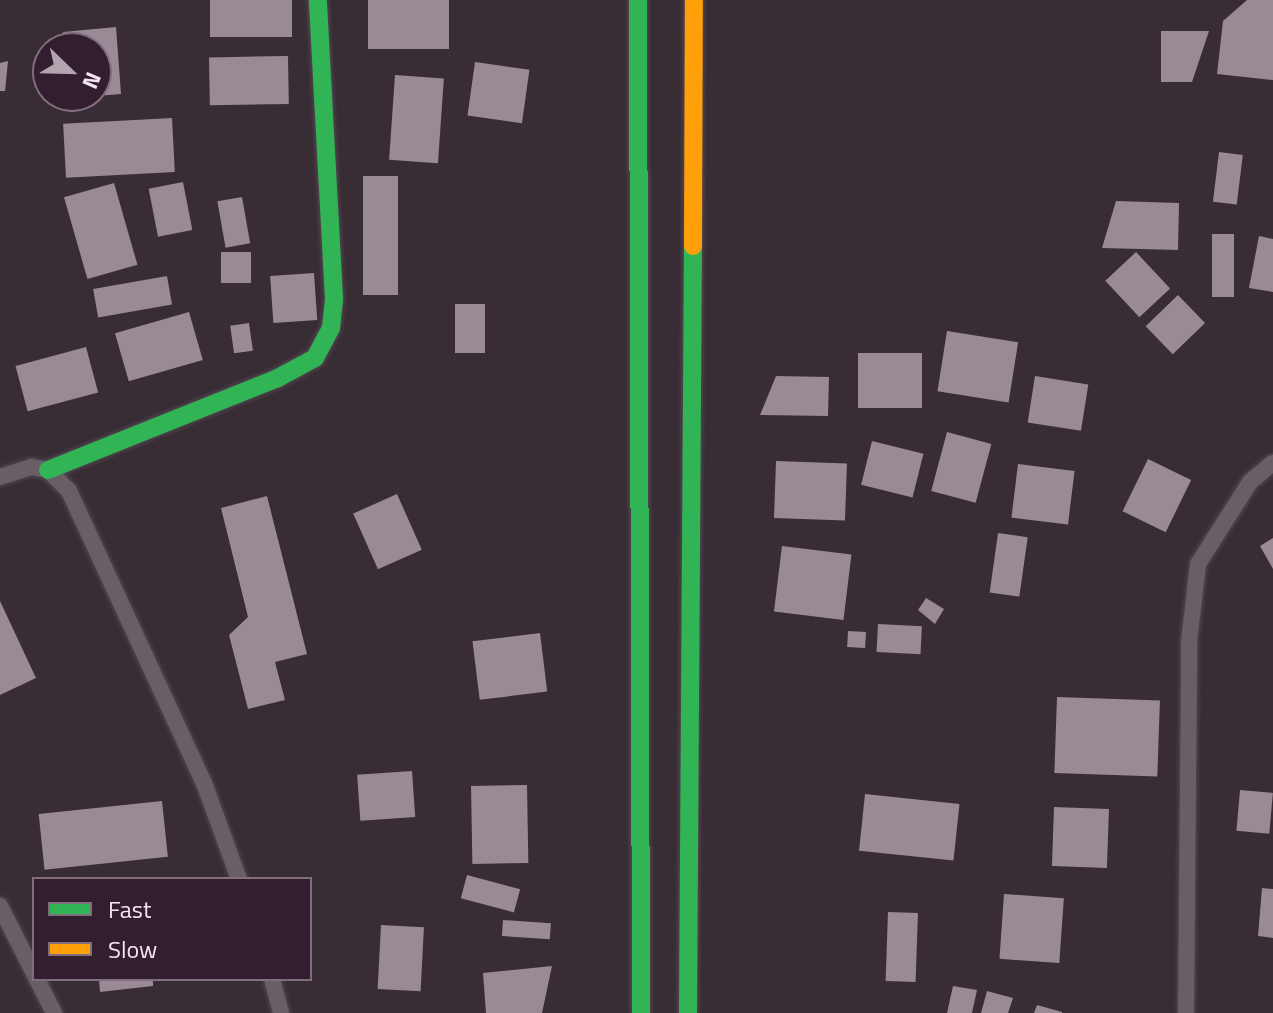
<!DOCTYPE html>
<style>
body{margin:0}
#map{position:relative;width:1273px;height:1013px;overflow:hidden;background:#382c35;font-family:"Titillium Web",sans-serif}
div>[style]{position:absolute}
.building>*{inset:0;background:#998a96;transform-origin:0 0}
.roads{filter:drop-shadow(0 0 2px #52484f) drop-shadow(0 0 2px #52484f)}
.street>*{height:16px;margin:-8px;padding:0 8px;transform-origin:8px;border-radius:8px;background:#685e65}
.fast>*{height:18px;margin:-9px;padding:0 9px;transform-origin:9px;border-radius:9px;background:#30b455}
.slow>*{height:18px;margin:-9px;padding:0 9px;transform-origin:9px;border-radius:9px;background:#ff9f0a}
span{translate:-50% -50%;white-space:nowrap;text-align:center;line-height:1.15;-webkit-text-stroke:8px #321e2e;paint-order:stroke}
.legend{position:absolute;left:32px;top:877px;width:280px;height:104px;box-sizing:border-box;background:#321e2e;border:2px solid #806e7c;margin:0;padding:10px 14px;list-style:none;font-size:24px;color:#f4e6f0}
.legend li{display:flex;align-items:center;gap:16px;height:40px}
.legend b{width:40px;border:2px solid #806e7c}
.north{position:absolute;left:32px;top:32px;width:80px;height:80px;box-sizing:border-box;background:#321e2e;border:2px solid #806e7c;border-radius:50%;rotate:113deg;font-size:22px;font-weight:700;line-height:32px;text-align:center;color:#f4e6f0}
.north::after{content:'';display:block;margin:auto;width:28px;height:36px;background:#b2a5af;clip-path:polygon(50% 0,100% 100%,50% 72%,0 100%)}
</style>
<div id="map">
<div class="building">
<div style="left:210px;top:0;width:82px;height:37px"></div>
<div style="left:368px;top:0;width:81px;height:49px"></div>
<div style="clip-path:polygon(1247px 0,1273px 0,1273px 80px,1217px 74px,1223px 21px)"></div>
<div style="clip-path:polygon(116px 27px,121px 94px,96px 96px,96px 48px,65px 48px,63px 32px)"></div>
<div style="clip-path:polygon(1161px 31px,1209px 31px,1192px 82px,1161px 82px)"></div>
<div style="left:288px;top:56px;width:48px;height:79px;rotate:89deg"></div>
<div style="clip-path:polygon(8px 61px,5px 91px,0 91px,0 63px)"></div>
<div style="left:475px;top:62px;width:55px;height:54px;rotate:8deg"></div>
<div style="left:395px;top:75px;width:49px;height:85px;rotate:4deg"></div>
<div style="left:172px;top:118px;width:54px;height:109px;rotate:87deg"></div>
<div style="left:1219px;top:152px;width:24px;height:50px;rotate:7deg"></div>
<div style="left:363px;top:176px;width:35px;height:119px"></div>
<div style="left:183px;top:182px;width:49px;height:35px;rotate:79deg"></div>
<div style="left:114px;top:183px;width:85px;height:52px;rotate:74deg"></div>
<div style="left:242px;top:197px;width:47px;height:25px;rotate:80deg"></div>
<div style="clip-path:polygon(1116px 201px,1179px 203px,1178px 250px,1102px 248px)"></div>
<div style="left:1212px;top:234px;width:22px;height:63px"></div>
<div style="clip-path:polygon(1259px 236px,1273px 239px,1273px 292px,1249px 288px)"></div>
<div style="left:221px;top:252px;width:30px;height:31px"></div>
<div style="left:1136px;top:252px;width:50px;height:42px;rotate:47deg"></div>
<div style="left:314px;top:273px;width:47px;height:44px;rotate:86deg"></div>
<div style="left:167px;top:276px;width:29px;height:75px;rotate:80deg"></div>
<div style="left:1178px;top:295px;width:39px;height:45px;rotate:46deg"></div>
<div style="left:455px;top:304px;width:30px;height:49px"></div>
<div style="left:189px;top:312px;width:50px;height:77px;rotate:74deg"></div>
<div style="left:249px;top:323px;width:28px;height:19px;rotate:82deg"></div>
<div style="left:947px;top:331px;width:72px;height:61px;rotate:9deg"></div>
<div style="left:86px;top:347px;width:47px;height:73px;rotate:75deg"></div>
<div style="left:922px;top:353px;width:55px;height:64px;rotate:90deg"></div>
<div style="clip-path:polygon(776px 376px,829px 377px,828px 416px,760px 415px)"></div>
<div style="left:1035px;top:376px;width:54px;height:47px;rotate:9deg"></div>
<div style="left:947px;top:432px;width:46px;height:61px;rotate:15deg"></div>
<div style="left:872px;top:441px;width:53px;height:45px;rotate:14deg"></div>
<div style="left:1148px;top:459px;width:48px;height:58px;rotate:26deg"></div>
<div style="left:776px;top:461px;width:71px;height:57px;rotate:2deg"></div>
<div style="left:1018px;top:464px;width:57px;height:54px;rotate:7deg"></div>
<div style="left:397px;top:494px;width:61px;height:48px;rotate:66deg"></div>
<div style="clip-path:polygon(267px 496px,307px 654px,275px 662px,285px 700px,248px 709px,229px 635px,248px 617px,221px 508px)"></div>
<div style="left:998px;top:533px;width:30px;height:60px;rotate:8deg"></div>
<div style="clip-path:polygon(1273px 538px,1273px 569px,1260px 546px)"></div>
<div style="left:782px;top:546px;width:70px;height:66px;rotate:7deg"></div>
<div style="clip-path:polygon(926px 598px,944px 609px,935px 624px,918px 610px)"></div>
<div style="clip-path:polygon(0 601px,36px 678px,0 695px)"></div>
<div style="left:878px;top:624px;width:44px;height:28px;rotate:3deg"></div>
<div style="left:848px;top:631px;width:18px;height:16px;rotate:3deg"></div>
<div style="left:540px;top:633px;width:59px;height:68px;rotate:83deg"></div>
<div style="left:1057px;top:697px;width:103px;height:76px;rotate:2deg"></div>
<div style="left:412px;top:771px;width:46px;height:55px;rotate:86deg"></div>
<div style="left:527px;top:785px;width:78px;height:56px;rotate:89deg"></div>
<div style="left:1240px;top:790px;width:33px;height:41px;rotate:5deg"></div>
<div style="left:865px;top:794px;width:95px;height:57px;rotate:6deg"></div>
<div style="left:162px;top:801px;width:56px;height:124px;rotate:84deg"></div>
<div style="left:1054px;top:807px;width:55px;height:59px;rotate:2deg"></div>
<div style="left:467px;top:875px;width:55px;height:24px;rotate:15deg"></div>
<div style="clip-path:polygon(1262px 888px,1273px 889px,1273px 938px,1258px 936px)"></div>
<div style="left:1004px;top:894px;width:60px;height:65px;rotate:4deg"></div>
<div style="left:888px;top:912px;width:30px;height:69px;rotate:2deg"></div>
<div style="left:503px;top:920px;width:48px;height:16px;rotate:4deg"></div>
<div style="left:381px;top:925px;width:43px;height:64px;rotate:3deg"></div>
<div style="clip-path:polygon(552px 966px,542px 1013px,486px 1013px,483px 973px)"></div>
<div style="clip-path:polygon(99px 979px,153px 979px,153px 986px,100px 992px)"></div>
<div style="clip-path:polygon(953px 986px,977px 990px,972px 1013px,947px 1013px)"></div>
<div style="clip-path:polygon(987px 991px,1013px 998px,1008px 1013px,981px 1013px)"></div>
<div style="clip-path:polygon(1037px 1005px,1062px 1012px,1062px 1013px,1034px 1013px)"></div>
</div>
<div class="roads">
<div class="street">
<div style="left:0;top:477px;width:33px;rotate:-18deg"></div>
<div style="left:31px;top:467px;width:17px;rotate:10deg"></div>
<div style="left:48px;top:470px;width:30px;rotate:45deg"></div>
<div style="left:69px;top:491px;width:322px;rotate:65.2deg"></div>
<div style="left:204px;top:783px;width:102px;rotate:70deg"></div>
<div style="left:0;top:906px;width:120px;rotate:63.2deg"></div>
<div style="left:272px;top:979px;width:35px;rotate:75deg"></div>
<div style="left:1186px;top:1013px;width:371px;rotate:-89.5deg"></div>
<div style="left:1189px;top:642px;width:79px;rotate:-83.4deg"></div>
<div style="left:1198px;top:564px;width:97px;rotate:-57.6deg"></div>
<div style="left:1250px;top:482px;width:30px;rotate:-40deg"></div>
</div>
<div class="fast">
<div style="left:638px;top:0;width:1013px;rotate:89.83deg"></div>
<div style="left:48px;top:470px;width:245px;rotate:-21.8deg"></div>
<div style="left:276px;top:379px;width:44px;rotate:-28.3deg"></div>
<div style="left:315px;top:358px;width:34px;rotate:-62deg"></div>
<div style="left:331px;top:328px;width:29px;rotate:-84deg"></div>
<div style="left:334px;top:299px;width:299px;rotate:-93.1deg"></div>
<div style="left:688px;top:1013px;width:767px;rotate:-89.63deg"></div>
</div>
<div class="slow">
<div style="left:693px;top:246px;width:246px;rotate:-89.8deg"></div>
</div>
</div>
<ul class="legend">
<li><b style="height:10px;background:#30b455"></b>Fast</li>
<li><b style="height:10px;background:#ff9f0a"></b>Slow</li>
</ul>
<div class="north">N</div>
</div>
